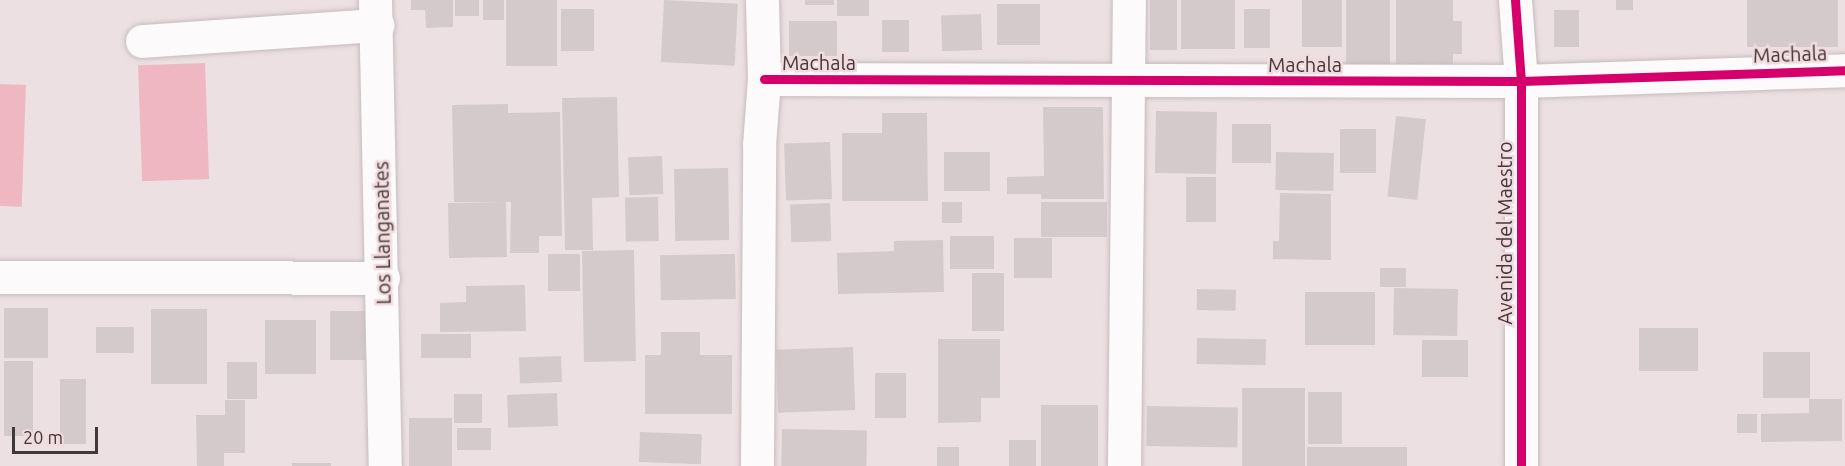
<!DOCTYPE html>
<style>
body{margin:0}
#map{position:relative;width:1845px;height:466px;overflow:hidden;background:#ece0e2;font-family:Ubuntu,sans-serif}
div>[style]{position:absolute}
.green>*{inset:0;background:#efb7c2;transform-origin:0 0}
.building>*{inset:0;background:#d4cacc;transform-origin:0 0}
.roads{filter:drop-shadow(0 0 2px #c6bcbe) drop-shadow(0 0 2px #c6bcbe)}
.minor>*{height:33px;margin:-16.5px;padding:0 16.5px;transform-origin:16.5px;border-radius:16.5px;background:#fcfafb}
.cycleway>*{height:9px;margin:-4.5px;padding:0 4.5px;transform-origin:4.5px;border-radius:4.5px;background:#d6006c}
span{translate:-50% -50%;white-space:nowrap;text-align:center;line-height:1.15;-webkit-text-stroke:5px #f1dbde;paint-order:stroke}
.street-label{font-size:20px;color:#41383a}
.scale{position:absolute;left:12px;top:427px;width:86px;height:27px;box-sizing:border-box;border:3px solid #41383a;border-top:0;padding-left:8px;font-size:18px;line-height:21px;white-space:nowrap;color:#41383a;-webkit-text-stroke:4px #f1dbde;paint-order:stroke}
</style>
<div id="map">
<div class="green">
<div style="left:205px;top:63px;width:116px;height:67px;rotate:88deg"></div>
<div style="left:0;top:84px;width:26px;height:122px;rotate:2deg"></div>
</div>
<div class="building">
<div style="clip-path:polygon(411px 0,453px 0,453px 27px,426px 28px,425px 10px,411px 10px)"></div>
<div style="left:455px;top:0;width:24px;height:16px"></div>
<div style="left:483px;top:0;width:21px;height:20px"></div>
<div style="left:506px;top:0;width:51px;height:66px"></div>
<div style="left:664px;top:0;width:74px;height:62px;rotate:3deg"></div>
<div style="left:805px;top:0;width:29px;height:5px"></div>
<div style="left:837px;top:0;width:32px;height:16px"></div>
<div style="left:1150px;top:0;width:27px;height:50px"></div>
<div style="left:1181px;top:0;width:54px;height:49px"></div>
<div style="left:1302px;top:0;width:40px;height:47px"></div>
<div style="left:1346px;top:0;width:44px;height:68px"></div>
<div style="clip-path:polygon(1396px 0,1453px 0,1453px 21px,1462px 21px,1462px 54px,1453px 54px,1453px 66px,1396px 66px)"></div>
<div style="left:1616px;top:0;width:17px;height:10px"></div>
<div style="left:1747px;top:0;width:91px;height:47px"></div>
<div style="left:997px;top:4px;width:43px;height:41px"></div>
<div style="left:561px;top:9px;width:33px;height:42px"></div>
<div style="left:1244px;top:9px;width:26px;height:39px"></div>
<div style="left:1554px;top:10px;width:25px;height:37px"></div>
<div style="left:981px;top:14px;width:36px;height:40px;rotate:88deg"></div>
<div style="left:882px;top:20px;width:27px;height:32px"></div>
<div style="left:789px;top:21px;width:48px;height:35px"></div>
<div style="clip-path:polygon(617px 97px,619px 197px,592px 198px,593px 250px,565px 250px,562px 98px)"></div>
<div style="clip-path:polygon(508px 104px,508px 113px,560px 112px,562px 236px,539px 236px,539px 253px,510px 253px,511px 202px,454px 202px,452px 105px)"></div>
<div style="clip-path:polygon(1043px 107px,1103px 107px,1104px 199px,1041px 199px,1041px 194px,1007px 194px,1007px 177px,1044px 176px)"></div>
<div style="left:1156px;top:111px;width:61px;height:62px;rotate:1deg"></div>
<div style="clip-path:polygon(882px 113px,927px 113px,928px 201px,842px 201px,842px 133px,882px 133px)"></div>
<div style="left:1396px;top:116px;width:30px;height:81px;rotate:6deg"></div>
<div style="left:1232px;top:124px;width:39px;height:39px"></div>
<div style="left:1340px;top:129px;width:36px;height:44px"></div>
<div style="left:830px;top:142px;width:57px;height:46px;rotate:88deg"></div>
<div style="left:990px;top:152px;width:39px;height:46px;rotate:90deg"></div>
<div style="left:1276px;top:152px;width:58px;height:38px;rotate:1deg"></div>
<div style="left:662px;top:156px;width:38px;height:34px;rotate:88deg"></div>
<div style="left:728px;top:168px;width:72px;height:54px;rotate:89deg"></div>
<div style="left:1186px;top:177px;width:30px;height:45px"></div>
<div style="clip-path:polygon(1280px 193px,1331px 194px,1331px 260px,1273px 259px,1273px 241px,1279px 241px)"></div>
<div style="left:658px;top:197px;width:44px;height:33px;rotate:89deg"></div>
<div style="left:506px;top:202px;width:55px;height:58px;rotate:89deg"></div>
<div style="left:942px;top:202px;width:20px;height:21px"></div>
<div style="left:1041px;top:202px;width:66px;height:35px"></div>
<div style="left:830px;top:203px;width:38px;height:40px;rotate:88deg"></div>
<div style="left:950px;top:236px;width:44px;height:33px"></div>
<div style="left:1014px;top:238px;width:38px;height:40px"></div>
<div style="clip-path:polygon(943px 240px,944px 292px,838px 294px,837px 253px,894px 251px,894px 241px)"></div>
<div style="left:634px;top:250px;width:111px;height:52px;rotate:89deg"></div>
<div style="left:580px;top:254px;width:37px;height:32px;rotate:90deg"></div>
<div style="left:735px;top:254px;width:45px;height:75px;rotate:89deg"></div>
<div style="left:1380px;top:268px;width:26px;height:19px"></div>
<div style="left:972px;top:273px;width:32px;height:58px"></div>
<div style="clip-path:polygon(525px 285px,526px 331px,440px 332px,440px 303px,466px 302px,466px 286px)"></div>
<div style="left:1394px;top:288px;width:64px;height:47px;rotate:1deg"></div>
<div style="left:1197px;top:289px;width:39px;height:21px;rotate:1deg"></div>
<div style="left:1305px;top:292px;width:70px;height:53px"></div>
<div style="left:4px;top:308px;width:44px;height:50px"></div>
<div style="left:207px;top:309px;width:75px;height:56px;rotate:90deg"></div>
<div style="left:365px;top:311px;width:49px;height:35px;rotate:90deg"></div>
<div style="left:265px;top:320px;width:51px;height:54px"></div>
<div style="left:96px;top:327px;width:38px;height:26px"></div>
<div style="left:1698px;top:328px;width:43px;height:59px;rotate:90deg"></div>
<div style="left:661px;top:332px;width:39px;height:23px"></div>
<div style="left:471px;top:334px;width:24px;height:50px;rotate:90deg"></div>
<div style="left:1197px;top:338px;width:69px;height:26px;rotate:1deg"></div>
<div style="clip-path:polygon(938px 339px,1000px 339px,1000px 398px,981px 398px,981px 422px,938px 423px)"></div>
<div style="left:1468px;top:340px;width:37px;height:46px;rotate:90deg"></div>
<div style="left:853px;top:347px;width:63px;height:77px;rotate:88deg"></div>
<div style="left:1810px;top:352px;width:46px;height:47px;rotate:90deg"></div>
<div style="left:732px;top:355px;width:59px;height:87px;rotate:90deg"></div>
<div style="left:561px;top:356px;width:26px;height:42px;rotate:88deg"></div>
<div style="left:4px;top:361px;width:29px;height:75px"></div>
<div style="left:227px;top:362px;width:30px;height:37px"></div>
<div style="left:875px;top:373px;width:31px;height:45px"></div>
<div style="left:60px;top:379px;width:26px;height:65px"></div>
<div style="left:1242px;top:388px;width:63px;height:78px"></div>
<div style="left:1308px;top:392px;width:34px;height:52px"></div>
<div style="left:557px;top:393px;width:33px;height:50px;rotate:88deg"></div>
<div style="left:454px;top:394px;width:28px;height:29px"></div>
<div style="clip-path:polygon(1809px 399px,1842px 399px,1842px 441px,1761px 442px,1761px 414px,1809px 413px)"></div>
<div style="clip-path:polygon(225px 400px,245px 400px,245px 453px,224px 453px,224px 466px,197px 466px,196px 415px,225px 415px)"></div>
<div style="left:1041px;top:405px;width:57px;height:61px"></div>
<div style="left:1147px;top:406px;width:91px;height:40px;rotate:1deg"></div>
<div style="left:1757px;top:414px;width:19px;height:20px;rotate:90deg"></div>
<div style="left:409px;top:418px;width:43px;height:48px"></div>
<div style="left:457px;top:428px;width:34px;height:22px"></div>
<div style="left:782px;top:429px;width:85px;height:37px;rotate:1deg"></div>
<div style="left:640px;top:432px;width:62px;height:30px;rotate:2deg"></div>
<div style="left:1009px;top:440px;width:27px;height:26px"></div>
<div style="left:937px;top:447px;width:22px;height:19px"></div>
<div style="left:1307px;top:447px;width:100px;height:19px"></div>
<div style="left:292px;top:463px;width:39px;height:3px"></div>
</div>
<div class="roads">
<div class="minor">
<div style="left:375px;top:0;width:466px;rotate:88.8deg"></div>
<div style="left:1515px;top:0;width:81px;rotate:85.8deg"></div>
<div style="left:1521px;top:81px;width:385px;rotate:90deg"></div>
<div style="left:142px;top:41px;width:236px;rotate:-3.9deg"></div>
<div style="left:764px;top:79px;width:757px;rotate:0.15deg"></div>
<div style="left:1521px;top:81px;width:324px;rotate:-1.9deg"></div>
<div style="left:0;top:277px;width:383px;rotate:0.1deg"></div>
<div style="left:757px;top:466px;width:321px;rotate:-89.6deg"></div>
<div style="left:759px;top:145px;width:66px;rotate:-85.7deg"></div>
<div style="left:764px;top:79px;width:79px;rotate:-91.5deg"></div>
<div style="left:1124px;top:466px;width:466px;rotate:-89.4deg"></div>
</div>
</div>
<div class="cycleway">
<div style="left:1515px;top:0;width:81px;rotate:85.8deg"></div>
<div style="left:1521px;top:81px;width:385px;rotate:90deg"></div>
<div style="left:764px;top:79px;width:757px;rotate:0.15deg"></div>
<div style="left:1521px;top:81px;width:324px;rotate:-1.9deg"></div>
</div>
<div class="street-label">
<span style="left:1790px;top:54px;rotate:-2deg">Machala</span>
<span style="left:819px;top:62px">Machala</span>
<span style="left:1305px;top:64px">Machala</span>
<span style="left:382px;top:233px;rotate:-91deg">Los Llanganates</span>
<span style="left:1504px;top:233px;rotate:-90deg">Avenida del Maestro</span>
</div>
<div class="scale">20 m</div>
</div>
